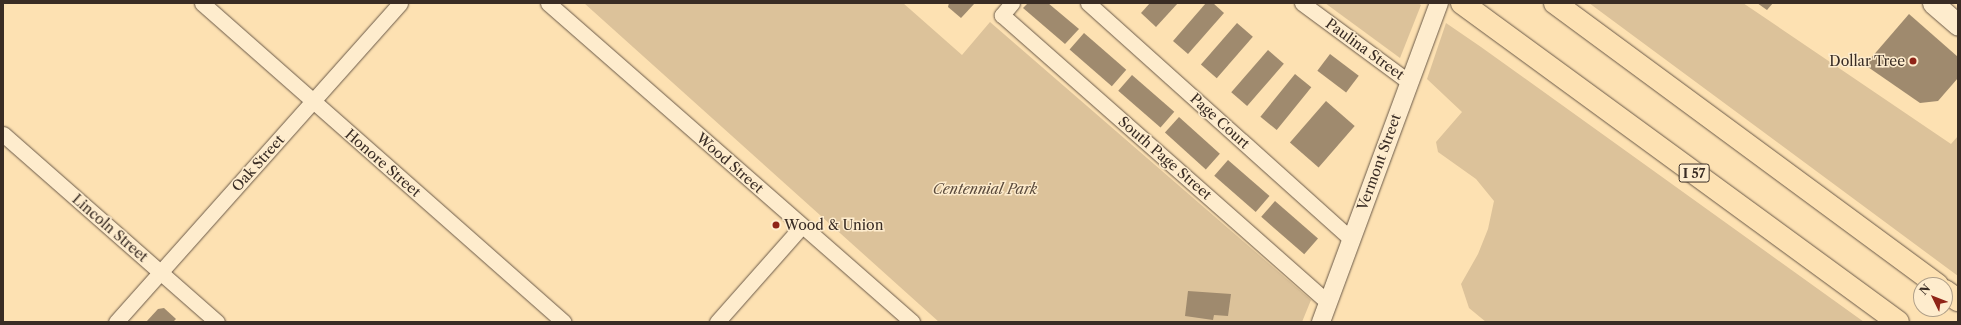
<!DOCTYPE html>
<style>
body{margin:0}
#map{position:relative;width:1961px;height:325px;overflow:hidden;background:#fde1b2;font-family:"Libre Caslon Text",serif}
div>[style]{position:absolute}
.green>*{inset:0;background:#dcc29a}
.building>*{inset:0;background:#9f8a6e;transform-origin:0 0}
.roads{filter:drop-shadow(0 0 1px #6a5948) drop-shadow(0 0 1px #6a5948)}
.minor>*{height:15px;margin:-7.5px;padding:0 7.5px;transform-origin:7.5px;border-radius:7.5px;background:#feeccd}
.tertiary>*{height:18px;margin:-9px;padding:0 9px;transform-origin:9px;border-radius:9px;background:#feeccd}
.secondary>*{height:21px;margin:-10.5px;padding:0 10.5px;transform-origin:10.5px;border-radius:10.5px;background:#feeccd}
.motorway>*{height:22px;margin:-11px;padding:0 11px;transform-origin:11px;border-radius:11px;background:#fde1b2}
.dots>*{width:11px;height:11px;translate:-50% -50%;box-sizing:border-box;border:2px solid #feeccd;border-radius:50%}
span{translate:-50% -50%;white-space:nowrap;text-align:center;line-height:1.15;-webkit-text-stroke:3px #feeccd;paint-order:stroke}
.shield-label span{padding:1px 3px;background:#feeccd;border:1px solid;border-radius:3px;-webkit-text-stroke-width:0}
.shield-label{font-size:13px;color:#392c24;font-weight:700}
.street-label{font-size:14px;color:#392c24}
.poi-label{font-size:14px;color:#392c24}
.right{translate:-100% -50%;text-align:right}
.left{translate:0 -50%;text-align:left}
.park-label{font-size:14px;color:#5a4a3c;font-style:italic}
.frame{position:absolute;inset:0;border:4px solid #392c24;pointer-events:none}
.north{position:absolute;left:1913px;top:277px;width:40px;height:40px;box-sizing:border-box;background:#feeccd;border:1px solid #af9f89;border-radius:50%;rotate:313deg;font-size:11px;font-weight:700;line-height:16px;text-align:center;color:#392c24}
.north::after{content:'';display:block;margin:auto;width:14px;height:18px;background:#8f2418;clip-path:polygon(50% 0,100% 100%,50% 72%,0 100%)}
</style>
<div id="map">
<div class="green">
<div style="clip-path:polygon(584px 3px,903px 3px,962px 55px,990px 22px,1311px 300px,1302px 322px,939px 322px)"></div>
<div style="clip-path:polygon(1325px 3px,1418px 3px,1421px 5px,1400px 58px)"></div>
<div style="clip-path:polygon(1589px 3px,1743px 3px,1951px 144px,1958px 136px,1958px 276px)"></div>
<div style="clip-path:polygon(1446px 23px,1481px 47px,1864px 322px,1486px 322px,1469px 308px,1461px 284px,1478px 254px,1488px 229px,1494px 201px,1476px 179px,1438px 152px,1436px 142px,1462px 112px,1427px 79px)"></div>
</div>
<div class="building">
<div style="clip-path:polygon(949px 3px,975px 3px,961px 18px,948px 7px)"></div>
<div style="clip-path:polygon(1028px 3px,1048px 3px,1079px 29px,1065px 44px,1023px 8px)"></div>
<div style="clip-path:polygon(1150px 3px,1178px 3px,1156px 27px,1141px 13px)"></div>
<div style="clip-path:polygon(1206px 3px,1213px 3px,1224px 13px,1188px 54px,1173px 41px)"></div>
<div style="clip-path:polygon(1757px 3px,1773px 3px,1767px 10px)"></div>
<div style="clip-path:polygon(1909px 14px,1958px 57px,1958px 78px,1938px 101px,1920px 103px,1865px 65px)"></div>
<div style="left:1237px;top:23px;width:21px;height:55px;rotate:41deg"></div>
<div style="left:1084px;top:33px;width:56px;height:22px;rotate:41deg"></div>
<div style="left:1268px;top:50px;width:21px;height:56px;rotate:41deg"></div>
<div style="left:1330px;top:54px;width:36px;height:21px;rotate:37deg"></div>
<div style="left:1295px;top:74px;width:21px;height:55px;rotate:39deg"></div>
<div style="left:1132px;top:75px;width:56px;height:21px;rotate:41deg"></div>
<div style="left:1326px;top:101px;width:38px;height:55px;rotate:41deg"></div>
<div style="left:1179px;top:117px;width:55px;height:21px;rotate:42deg"></div>
<div style="left:1228px;top:160px;width:55px;height:21px;rotate:41deg"></div>
<div style="left:1275px;top:201px;width:57px;height:21px;rotate:41deg"></div>
<div style="clip-path:polygon(1188px 291px,1231px 294px,1228px 316px,1214px 315px,1213px 320px,1185px 316px)"></div>
<div style="clip-path:polygon(164px 308px,176px 319px,173px 322px,146px 322px,158px 309px)"></div>
</div>
<div class="roads">
<div class="minor">
<div style="left:202px;top:3px;width:482px;rotate:41.4deg"></div>
<div style="left:548px;top:3px;width:484px;rotate:41.2deg"></div>
<div style="left:1012px;top:3px;width:16px;rotate:130deg"></div>
<div style="left:1002px;top:15px;width:434px;rotate:41.4deg"></div>
<div style="left:1088px;top:3px;width:353px;rotate:41.9deg"></div>
<div style="left:1302px;top:3px;width:133px;rotate:36.4deg"></div>
<div style="left:3px;top:134px;width:285px;rotate:41.3deg"></div>
<div style="left:116px;top:322px;width:427px;rotate:-48.3deg"></div>
<div style="left:717px;top:322px;width:128px;rotate:-48.5deg"></div>
</div>
<div class="tertiary">
<div style="left:1321px;top:322px;width:340px;rotate:-69.7deg"></div>
</div>
<div class="secondary">
<div style="left:1933px;top:3px;width:33px;rotate:41deg"></div>
</div>
<div class="motorway">
<div style="left:1462px;top:3px;width:540px;rotate:36.19deg"></div>
<div style="left:1555px;top:3px;width:475px;rotate:36.4deg"></div>
<div style="left:1945px;top:291px;width:16px;rotate:35deg"></div>
</div>
</div>
<div class="dots">
<div style="left:1913px;top:61px;background:#8f2418"></div>
<div style="left:776px;top:225px;background:#8f2418"></div>
</div>
<div class="shield-label">
<span style="left:1694px;top:173px">I 57</span>
</div>
<div class="street-label">
<span style="left:1365px;top:49px;rotate:36deg">Paulina Street</span>
<span style="left:1220px;top:121px;rotate:42deg">Page Court</span>
<span style="left:1165px;top:158px;rotate:41deg">South Page Street</span>
<span style="left:1379px;top:162px;rotate:-70deg">Vermont Street</span>
<span style="left:258px;top:163px;rotate:-48deg">Oak Street</span>
<span style="left:383px;top:163px;rotate:41deg">Honore Street</span>
<span style="left:730px;top:163px;rotate:41deg">Wood Street</span>
<span style="left:110px;top:228px;rotate:41deg">Lincoln Street</span>
</div>
<div class="poi-label">
<span class="right" style="left:1905px;top:61px">Dollar Tree</span>
<span class="left" style="left:784px;top:225px">Wood &amp; Union</span>
</div>
<div class="park-label">
<span style="left:985px;top:189px">Centennial Park</span>
</div>
<div class="frame"></div>
<div class="north">N</div>
</div>
